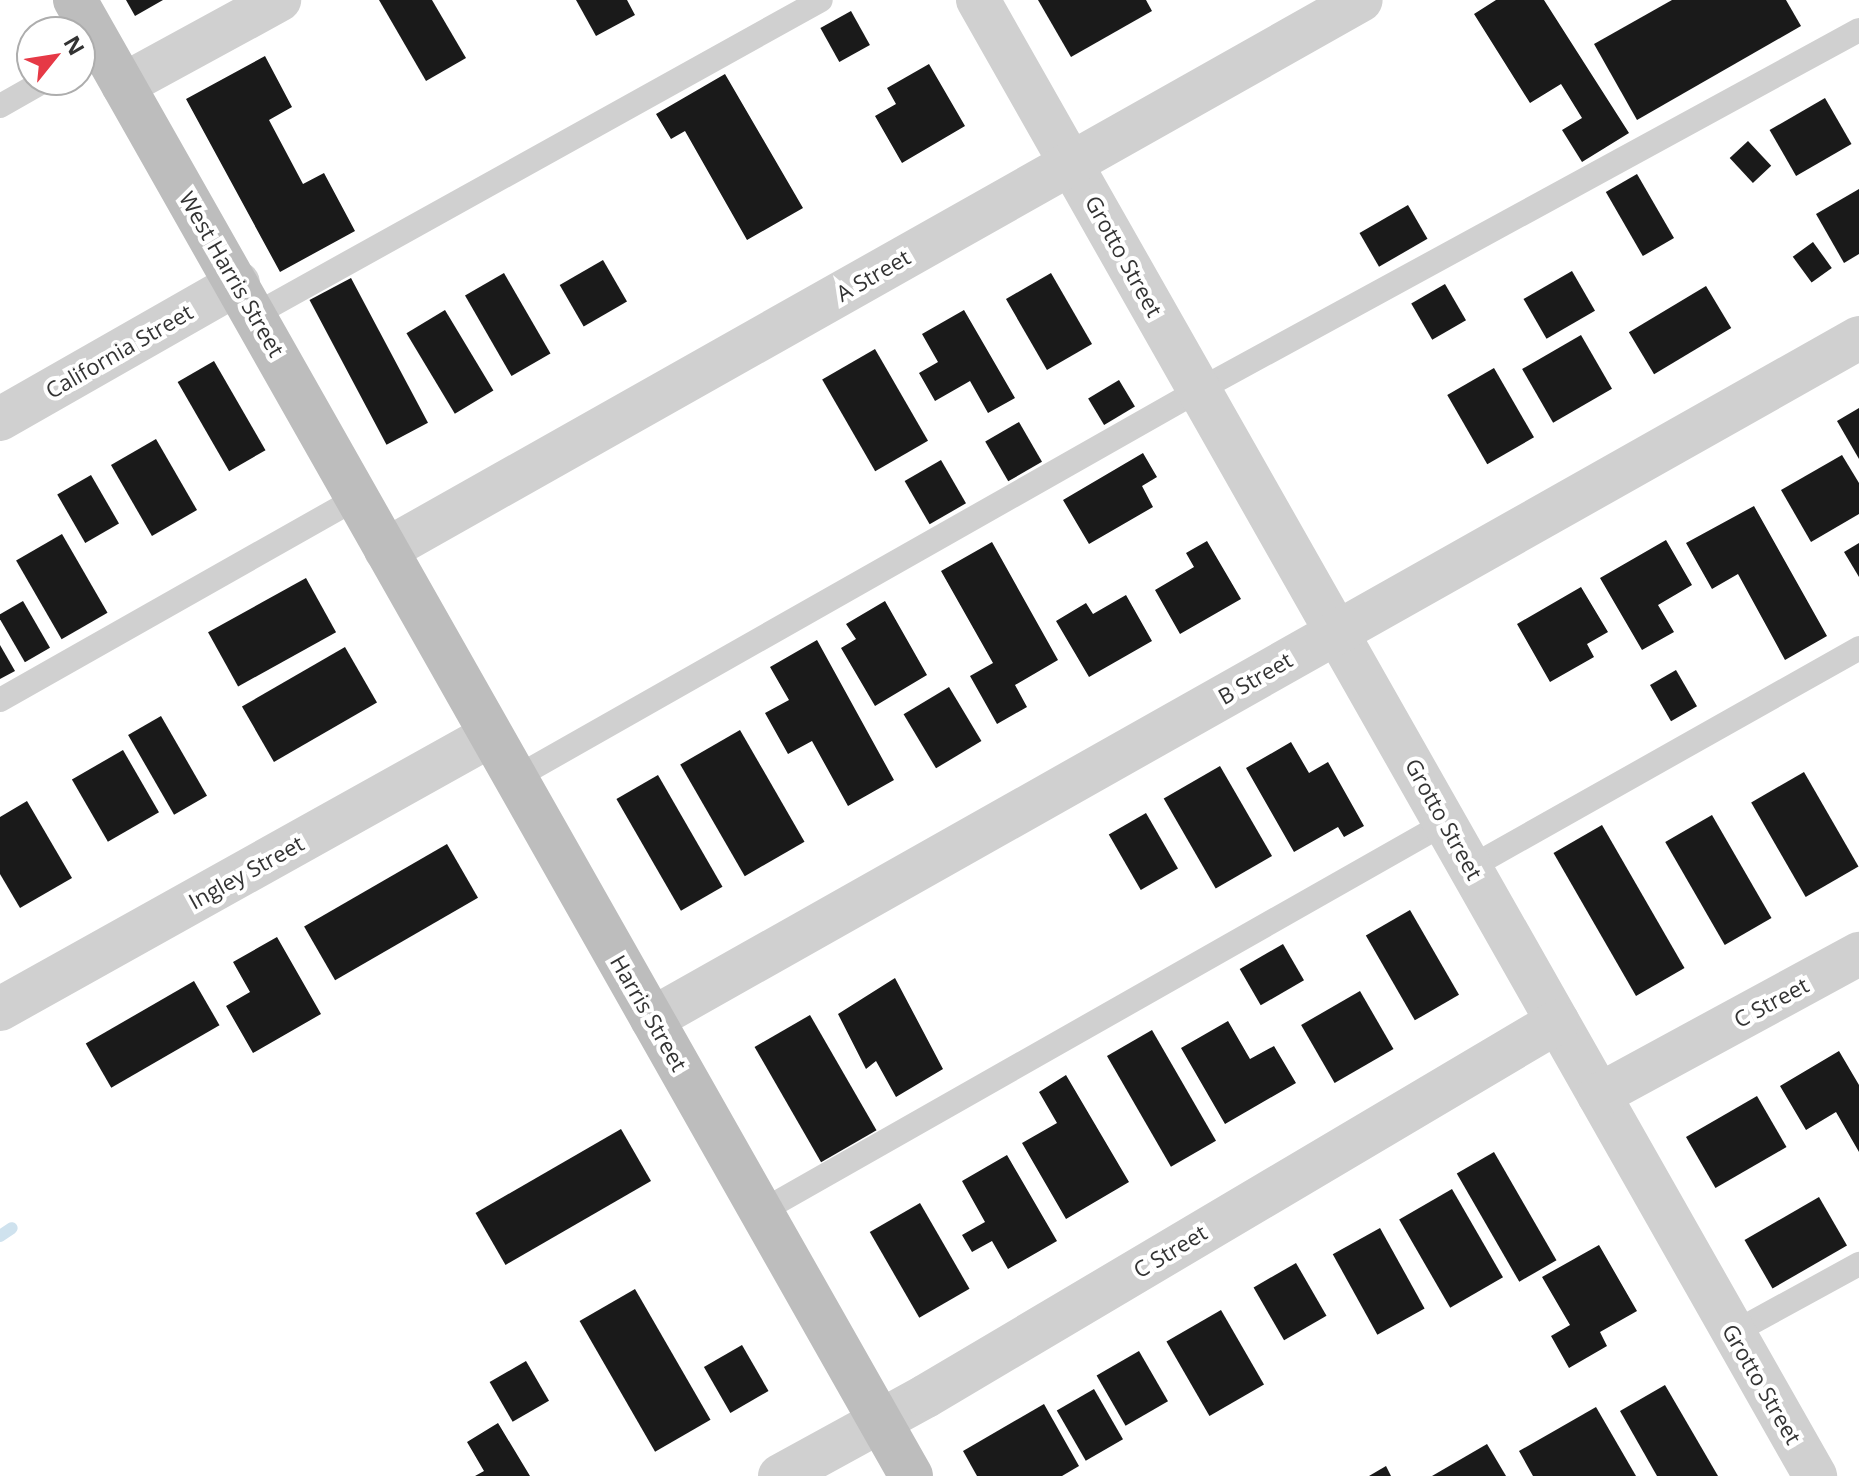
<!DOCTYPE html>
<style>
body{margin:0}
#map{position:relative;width:1859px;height:1476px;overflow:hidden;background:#fff;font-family:"Open Sans",sans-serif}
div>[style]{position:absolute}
.stream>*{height:12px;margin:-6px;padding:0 6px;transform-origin:6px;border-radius:6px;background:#cfe2ee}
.building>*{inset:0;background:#1a1a1a;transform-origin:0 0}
.service>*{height:24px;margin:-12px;padding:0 12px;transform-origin:12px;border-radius:12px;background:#d0d0d0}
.minor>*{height:44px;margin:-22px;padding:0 22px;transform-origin:22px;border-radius:22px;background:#d0d0d0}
.tertiary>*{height:44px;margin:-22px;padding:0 22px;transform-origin:22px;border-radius:22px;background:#d0d0d0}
.secondary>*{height:44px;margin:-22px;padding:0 22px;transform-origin:22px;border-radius:22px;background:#bdbdbd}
span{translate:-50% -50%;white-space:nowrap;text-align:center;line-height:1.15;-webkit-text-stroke:8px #fff;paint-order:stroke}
.street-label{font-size:22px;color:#333}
.north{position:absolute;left:16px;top:16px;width:80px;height:80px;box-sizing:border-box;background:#fff;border:2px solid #adadad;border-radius:50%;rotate:60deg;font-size:22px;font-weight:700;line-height:32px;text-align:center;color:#333}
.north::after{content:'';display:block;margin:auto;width:28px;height:36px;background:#e63946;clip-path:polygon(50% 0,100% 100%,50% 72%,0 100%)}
</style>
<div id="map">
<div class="stream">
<div style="left:0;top:1236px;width:14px;rotate:-34deg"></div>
</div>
<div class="building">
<div style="clip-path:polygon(126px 0,163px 0,135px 16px)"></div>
<div style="clip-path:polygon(379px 0,432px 0,466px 58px,426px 81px)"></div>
<div style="clip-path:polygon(576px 0,627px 0,635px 15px,596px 36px)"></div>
<div style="clip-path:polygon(1038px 0,1146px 0,1152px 11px,1071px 57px)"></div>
<div style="clip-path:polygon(1496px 0,1544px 0,1629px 133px,1582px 162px,1562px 130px,1582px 118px,1561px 84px,1530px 103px,1474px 14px)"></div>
<div style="clip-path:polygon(1672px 0,1786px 0,1801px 26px,1637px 120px,1594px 44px)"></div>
<div style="left:851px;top:11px;width:39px;height:35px;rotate:61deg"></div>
<div style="clip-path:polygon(265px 56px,292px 107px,269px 120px,303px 184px,324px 173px,355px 231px,280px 272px,186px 99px)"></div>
<div style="clip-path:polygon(929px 64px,965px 126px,902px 163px,875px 116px,896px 104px,887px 88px)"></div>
<div style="clip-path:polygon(725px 74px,803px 208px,747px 240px,685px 131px,671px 139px,656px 114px)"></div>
<div style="left:1825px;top:98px;width:53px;height:64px;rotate:60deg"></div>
<div style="left:1748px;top:141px;width:34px;height:25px;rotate:47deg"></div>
<div style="left:1637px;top:174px;width:74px;height:36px;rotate:60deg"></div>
<div style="clip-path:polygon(1859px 189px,1859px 254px,1844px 263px,1816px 214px)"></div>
<div style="left:1408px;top:205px;width:39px;height:56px;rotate:60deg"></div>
<div style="left:1813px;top:242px;width:32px;height:25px;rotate:54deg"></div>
<div style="left:603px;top:260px;width:48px;height:50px;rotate:60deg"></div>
<div style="left:1572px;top:271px;width:46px;height:56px;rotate:60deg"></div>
<div style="left:504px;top:273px;width:93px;height:45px;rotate:60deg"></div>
<div style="left:1051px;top:273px;width:82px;height:52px;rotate:60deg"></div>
<div style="left:351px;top:278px;width:164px;height:47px;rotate:62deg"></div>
<div style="left:1445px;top:284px;width:42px;height:39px;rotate:60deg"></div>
<div style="left:1706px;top:286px;width:49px;height:90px;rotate:59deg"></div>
<div style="left:445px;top:310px;width:94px;height:45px;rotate:59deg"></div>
<div style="clip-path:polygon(964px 310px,1015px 398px,988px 413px,970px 381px,935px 401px,919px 373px,938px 362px,922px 334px)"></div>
<div style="left:1581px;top:335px;width:62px;height:68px;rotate:60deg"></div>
<div style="left:875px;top:349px;width:106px;height:61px;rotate:60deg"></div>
<div style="left:214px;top:361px;width:103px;height:42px;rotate:60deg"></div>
<div style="left:1494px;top:368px;width:80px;height:54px;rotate:60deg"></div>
<div style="left:1119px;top:380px;width:31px;height:36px;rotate:59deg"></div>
<div style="clip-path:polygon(1859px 408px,1859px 459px,1837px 421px)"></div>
<div style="left:1019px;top:422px;width:46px;height:39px;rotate:60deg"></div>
<div style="left:156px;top:439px;width:82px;height:52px;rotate:60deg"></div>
<div style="clip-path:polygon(1143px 453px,1157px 477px,1142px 486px,1153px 507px,1089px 544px,1063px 500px)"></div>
<div style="clip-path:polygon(1842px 455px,1859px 483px,1859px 514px,1811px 542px,1781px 490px)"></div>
<div style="left:941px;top:460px;width:50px;height:42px;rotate:60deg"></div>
<div style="left:91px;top:475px;width:56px;height:39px;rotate:60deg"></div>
<div style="clip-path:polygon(1754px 506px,1827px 636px,1785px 660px,1738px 574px,1712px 589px,1686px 543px)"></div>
<div style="left:62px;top:534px;width:91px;height:53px;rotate:60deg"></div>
<div style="clip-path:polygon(1666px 540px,1692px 585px,1658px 605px,1674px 632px,1642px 650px,1600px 578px)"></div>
<div style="clip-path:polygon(1207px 541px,1241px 599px,1180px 634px,1155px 590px,1194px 567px,1186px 553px)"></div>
<div style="clip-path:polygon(992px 542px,1058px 660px,1015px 685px,1027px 707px,997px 724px,970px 676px,993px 663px,941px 571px)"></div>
<div style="clip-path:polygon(1859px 543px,1859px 577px,1844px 552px)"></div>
<div style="left:306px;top:578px;width:62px;height:112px;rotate:61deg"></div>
<div style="clip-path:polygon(1581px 587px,1608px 632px,1587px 644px,1594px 657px,1550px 682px,1517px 624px)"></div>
<div style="clip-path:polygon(1126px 595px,1152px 641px,1089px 677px,1056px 621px,1086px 603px,1093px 614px)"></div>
<div style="left:23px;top:601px;width:54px;height:29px;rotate:60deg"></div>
<div style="clip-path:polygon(885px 601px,927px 675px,875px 706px,841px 648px,856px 639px,846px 624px)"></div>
<div style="clip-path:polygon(817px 640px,894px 780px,848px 806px,812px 741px,788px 754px,765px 713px,789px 700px,770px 667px)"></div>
<div style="clip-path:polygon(0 645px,15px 671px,0 679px)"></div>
<div style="left:345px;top:647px;width:64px;height:119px;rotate:60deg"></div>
<div style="left:1676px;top:670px;width:42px;height:30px;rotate:60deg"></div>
<div style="left:949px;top:687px;width:63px;height:53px;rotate:59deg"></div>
<div style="left:161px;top:716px;width:92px;height:38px;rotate:60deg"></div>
<div style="left:740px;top:730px;width:129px;height:69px;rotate:60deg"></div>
<div style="clip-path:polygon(1291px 742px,1309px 773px,1328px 762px,1364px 826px,1344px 837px,1338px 827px,1294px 852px,1246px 768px)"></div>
<div style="left:123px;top:750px;width:72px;height:59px;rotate:60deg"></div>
<div style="left:1220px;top:766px;width:104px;height:65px;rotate:60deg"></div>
<div style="left:1804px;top:772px;width:109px;height:61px;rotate:60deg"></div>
<div style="left:658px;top:775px;width:129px;height:48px;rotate:60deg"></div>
<div style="clip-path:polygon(27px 801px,72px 878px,20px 908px,0 874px,0 817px)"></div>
<div style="left:1146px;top:813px;width:64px;height:43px;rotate:60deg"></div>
<div style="left:1712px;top:815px;width:119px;height:54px;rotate:60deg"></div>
<div style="left:1602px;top:825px;width:165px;height:56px;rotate:60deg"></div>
<div style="left:447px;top:844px;width:62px;height:165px;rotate:60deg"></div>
<div style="left:1410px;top:910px;width:98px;height:51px;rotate:60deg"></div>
<div style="clip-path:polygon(277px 937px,321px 1014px,253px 1053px,226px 1006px,250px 992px,233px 962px)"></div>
<div style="left:1283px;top:944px;width:42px;height:50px;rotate:60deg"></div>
<div style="clip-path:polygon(895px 978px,943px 1069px,896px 1097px,876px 1061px,866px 1069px,838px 1014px)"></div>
<div style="left:194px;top:981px;width:51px;height:125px;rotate:60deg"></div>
<div style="left:1360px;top:991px;width:67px;height:68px;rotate:60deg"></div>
<div style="left:810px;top:1015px;width:133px;height:64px;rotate:60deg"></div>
<div style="clip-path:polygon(1228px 1021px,1250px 1059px,1274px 1046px,1296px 1083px,1225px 1124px,1181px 1048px)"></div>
<div style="left:1152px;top:1030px;width:128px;height:52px;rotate:60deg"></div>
<div style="clip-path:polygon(1839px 1051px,1859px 1085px,1859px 1152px,1836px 1112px,1806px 1130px,1780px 1086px)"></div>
<div style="clip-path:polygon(1066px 1075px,1129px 1182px,1066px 1219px,1022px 1143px,1057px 1123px,1039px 1092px)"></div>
<div style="left:1757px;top:1096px;width:59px;height:82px;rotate:60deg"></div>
<div style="left:621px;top:1129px;width:60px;height:168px;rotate:60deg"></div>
<div style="left:1494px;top:1152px;width:125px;height:43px;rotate:60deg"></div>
<div style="clip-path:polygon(1007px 1155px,1057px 1241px,1008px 1269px,992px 1241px,972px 1252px,962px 1235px,985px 1222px,962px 1181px)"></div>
<div style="left:1452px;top:1189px;width:102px;height:61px;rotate:60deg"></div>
<div style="left:1819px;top:1197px;width:56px;height:86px;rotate:60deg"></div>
<div style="left:920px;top:1203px;width:99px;height:58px;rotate:60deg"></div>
<div style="left:1380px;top:1228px;width:92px;height:54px;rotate:61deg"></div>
<div style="clip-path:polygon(1599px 1245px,1637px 1311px,1600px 1332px,1607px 1346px,1569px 1368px,1551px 1336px,1570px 1325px,1542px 1277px)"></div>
<div style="left:1296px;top:1263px;width:61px;height:49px;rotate:60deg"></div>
<div style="left:635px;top:1289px;width:151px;height:64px;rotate:60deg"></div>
<div style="left:1221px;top:1310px;width:86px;height:63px;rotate:60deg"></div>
<div style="left:742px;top:1345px;width:53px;height:44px;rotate:60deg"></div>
<div style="left:1139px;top:1351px;width:58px;height:49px;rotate:60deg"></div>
<div style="left:526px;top:1361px;width:46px;height:42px;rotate:60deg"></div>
<div style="clip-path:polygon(1665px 1385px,1718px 1476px,1657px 1476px,1620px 1411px)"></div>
<div style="left:1094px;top:1389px;width:58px;height:43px;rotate:60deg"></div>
<div style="clip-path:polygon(1044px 1404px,1079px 1466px,1062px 1476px,977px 1476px,963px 1451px)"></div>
<div style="clip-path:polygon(1596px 1407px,1636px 1476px,1533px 1476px,1519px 1451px)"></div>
<div style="clip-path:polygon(498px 1423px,530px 1476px,475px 1476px,484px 1471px,467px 1442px)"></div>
<div style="clip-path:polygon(1487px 1444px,1506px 1476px,1432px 1476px)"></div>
<div style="clip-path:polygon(1386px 1466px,1391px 1476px,1369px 1476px)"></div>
</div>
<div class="service">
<div style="left:0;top:106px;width:53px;rotate:-29.5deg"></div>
<div style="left:256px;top:314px;width:646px;rotate:-29.06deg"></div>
<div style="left:0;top:700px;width:410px;rotate:-29.5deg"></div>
<div style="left:515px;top:778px;width:786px;rotate:-29.56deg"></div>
<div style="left:1199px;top:390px;width:752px;rotate:-28.61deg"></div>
<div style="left:1471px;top:867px;width:446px;rotate:-29.4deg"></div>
<div style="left:762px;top:1211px;width:788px;rotate:-29.59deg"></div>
<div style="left:1733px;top:1333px;width:144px;rotate:-28.7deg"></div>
</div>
<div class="minor">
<div style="left:978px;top:0;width:1697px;rotate:60.44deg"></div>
<div style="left:386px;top:550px;width:1119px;rotate:-29.43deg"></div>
<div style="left:0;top:1009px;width:562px;rotate:-29.16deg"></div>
<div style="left:652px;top:1019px;width:1386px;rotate:-29.43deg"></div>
<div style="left:1599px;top:1095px;width:296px;rotate:-28.5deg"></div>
<div style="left:780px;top:1476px;width:166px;rotate:-28.7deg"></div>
<div style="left:926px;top:1396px;width:734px;rotate:-30.66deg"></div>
</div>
<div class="tertiary">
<div style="left:123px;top:85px;width:178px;rotate:-28.6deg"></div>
<div style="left:0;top:419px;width:274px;rotate:-29.7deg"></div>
</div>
<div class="secondary">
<div style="left:75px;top:0;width:1696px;rotate:60.47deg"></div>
</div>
<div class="street-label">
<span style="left:1124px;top:256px;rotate:61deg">Grotto Street</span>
<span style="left:232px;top:274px;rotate:60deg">West Harris Street</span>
<span style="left:873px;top:275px;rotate:-30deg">A Street</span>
<span style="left:119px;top:351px;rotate:-30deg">California Street</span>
<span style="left:1255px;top:678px;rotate:-30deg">B Street</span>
<span style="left:1444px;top:819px;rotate:61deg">Grotto Street</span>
<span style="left:246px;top:872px;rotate:-29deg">Ingley Street</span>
<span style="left:1771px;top:1002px;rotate:-28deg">C Street</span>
<span style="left:649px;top:1013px;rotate:60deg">Harris Street</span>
<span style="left:1170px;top:1251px;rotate:-31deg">C Street</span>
<span style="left:1762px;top:1384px;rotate:60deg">Grotto Street</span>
</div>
<div class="north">N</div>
</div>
